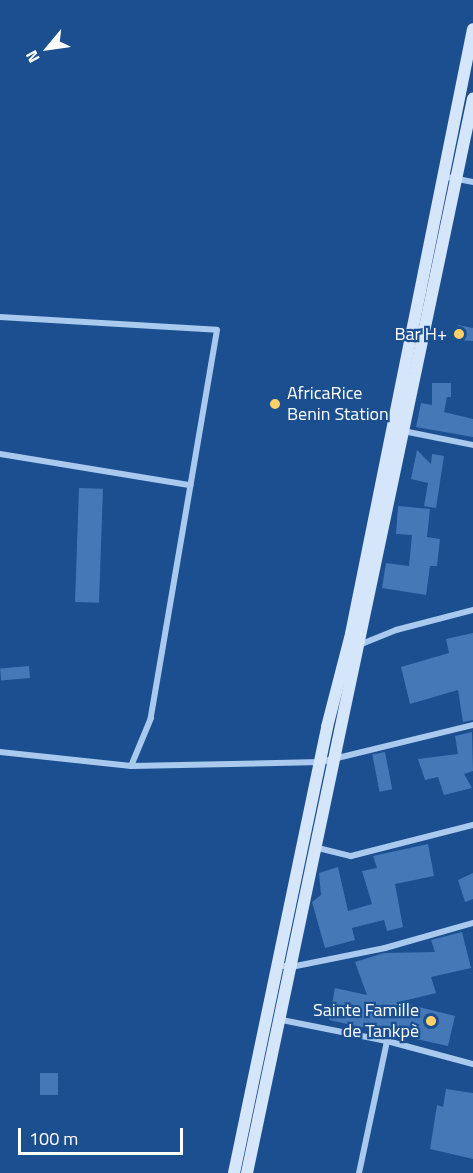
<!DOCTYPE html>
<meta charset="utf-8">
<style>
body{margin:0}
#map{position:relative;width:473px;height:1173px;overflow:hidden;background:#1b4f8f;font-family:"Titillium Web",sans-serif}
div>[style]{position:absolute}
.building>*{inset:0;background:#4478b7;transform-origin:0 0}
.street>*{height:6px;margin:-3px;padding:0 3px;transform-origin:3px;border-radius:3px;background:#a9c9ee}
.secondary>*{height:12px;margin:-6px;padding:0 6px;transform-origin:6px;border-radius:6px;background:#d6e6fa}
.dots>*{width:16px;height:16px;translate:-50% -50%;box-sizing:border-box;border:3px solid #1b4f8f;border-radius:50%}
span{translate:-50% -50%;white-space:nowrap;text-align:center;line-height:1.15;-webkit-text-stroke:4.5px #1b4f8f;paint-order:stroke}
.poi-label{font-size:18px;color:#fff}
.right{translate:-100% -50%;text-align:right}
.left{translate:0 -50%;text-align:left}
.north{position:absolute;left:18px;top:18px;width:60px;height:60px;-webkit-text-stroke:4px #1b4f8f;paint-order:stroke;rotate:241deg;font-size:16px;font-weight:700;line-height:24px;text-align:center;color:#fff}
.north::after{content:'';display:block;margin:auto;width:21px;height:27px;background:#fff;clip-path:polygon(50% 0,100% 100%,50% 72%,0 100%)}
.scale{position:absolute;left:18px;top:1128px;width:165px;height:27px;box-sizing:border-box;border:3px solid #fff;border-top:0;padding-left:8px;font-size:18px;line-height:21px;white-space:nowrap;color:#fff;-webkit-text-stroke:4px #1b4f8f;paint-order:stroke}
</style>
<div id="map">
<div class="building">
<div style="clip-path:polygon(458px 325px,473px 328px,473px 341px,457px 340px)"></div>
<div style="clip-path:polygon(432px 383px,451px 383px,451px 397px,447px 397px,444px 412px,473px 419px,473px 437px,416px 427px,421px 403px,432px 405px)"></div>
<div style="clip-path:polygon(417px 450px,431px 464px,432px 454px,444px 456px,436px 508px,424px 506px,428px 483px,411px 479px)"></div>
<div style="left:79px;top:488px;width:24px;height:114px;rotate:2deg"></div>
<div style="clip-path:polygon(398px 506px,430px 509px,427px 537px,440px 539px,437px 566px,430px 566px,426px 595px,382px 588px,386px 563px,409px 566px,412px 535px,396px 534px)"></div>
<div style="clip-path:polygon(473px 633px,473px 720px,463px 722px,458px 690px,410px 704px,401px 667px,449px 653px,446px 639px)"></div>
<div style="left:29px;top:666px;width:12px;height:29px;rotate:85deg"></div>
<div style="clip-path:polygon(472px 732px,473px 771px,464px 774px,472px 788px,444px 795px,438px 777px,425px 780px,418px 759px,458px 754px,455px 736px)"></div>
<div style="left:385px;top:752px;width:38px;height:13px;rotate:79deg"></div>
<div style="clip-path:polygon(428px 844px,434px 876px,395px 884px,403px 927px,387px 931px,384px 920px,352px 928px,355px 940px,325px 948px,312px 902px,321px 895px,319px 873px,338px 867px,348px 911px,372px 904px,362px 871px,377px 868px,373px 856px)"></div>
<div style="clip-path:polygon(473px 873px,473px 899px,465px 902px,458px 880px)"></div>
<div style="clip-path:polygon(462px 932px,471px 968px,431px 977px,436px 993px,399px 1002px,455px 1016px,448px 1046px,329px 1020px,335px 988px,367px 995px,355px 962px,384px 953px,435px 952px,431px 940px)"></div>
<div style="left:40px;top:1073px;width:18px;height:22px"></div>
<div style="clip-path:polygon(446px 1089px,473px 1093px,473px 1159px,430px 1149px,437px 1105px,443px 1107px)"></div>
</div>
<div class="street">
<div style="left:442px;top:176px;width:32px;rotate:11deg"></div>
<div style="left:0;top:317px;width:217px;rotate:3.4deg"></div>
<div style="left:217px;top:330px;width:394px;rotate:99.7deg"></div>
<div style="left:151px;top:718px;width:52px;rotate:112.6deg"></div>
<div style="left:403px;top:431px;width:71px;rotate:11.3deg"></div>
<div style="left:0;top:454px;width:193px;rotate:9.3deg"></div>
<div style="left:359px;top:645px;width:40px;rotate:-22deg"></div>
<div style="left:396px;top:630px;width:80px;rotate:-14.6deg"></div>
<div style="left:0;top:752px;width:132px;rotate:6.1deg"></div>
<div style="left:131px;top:766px;width:190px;rotate:-1.2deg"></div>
<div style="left:321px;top:762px;width:156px;rotate:-13.7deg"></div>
<div style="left:314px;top:847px;width:38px;rotate:14deg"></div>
<div style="left:351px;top:856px;width:126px;rotate:-14.3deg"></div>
<div style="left:277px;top:965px;width:14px;rotate:8deg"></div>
<div style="left:291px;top:967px;width:96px;rotate:-11.4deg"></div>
<div style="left:385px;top:948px;width:91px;rotate:-15.9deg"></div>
<div style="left:277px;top:1019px;width:112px;rotate:11.3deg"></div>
<div style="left:387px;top:1041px;width:89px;rotate:15deg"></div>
<div style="left:359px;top:1173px;width:135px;rotate:-78deg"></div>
</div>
<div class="secondary">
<div style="left:234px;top:1173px;width:456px;rotate:-78.2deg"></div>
<div style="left:327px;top:727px;width:96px;rotate:-75.5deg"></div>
<div style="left:351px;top:634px;width:617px;rotate:-78.6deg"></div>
<div style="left:247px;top:1173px;width:1098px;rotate:-78.12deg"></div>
</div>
<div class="dots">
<div style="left:459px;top:334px;background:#ffd166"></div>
<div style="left:275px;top:404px;background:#ffd166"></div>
<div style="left:431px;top:1021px;background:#ffd166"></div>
</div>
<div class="poi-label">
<span class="right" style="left:447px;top:334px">Bar H+</span>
<span class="left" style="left:287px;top:404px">AfricaRice<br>Benin Station</span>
<span class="right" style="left:419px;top:1021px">Sainte Famille<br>de Tankpè</span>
</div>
<div class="north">N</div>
<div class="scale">100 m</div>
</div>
